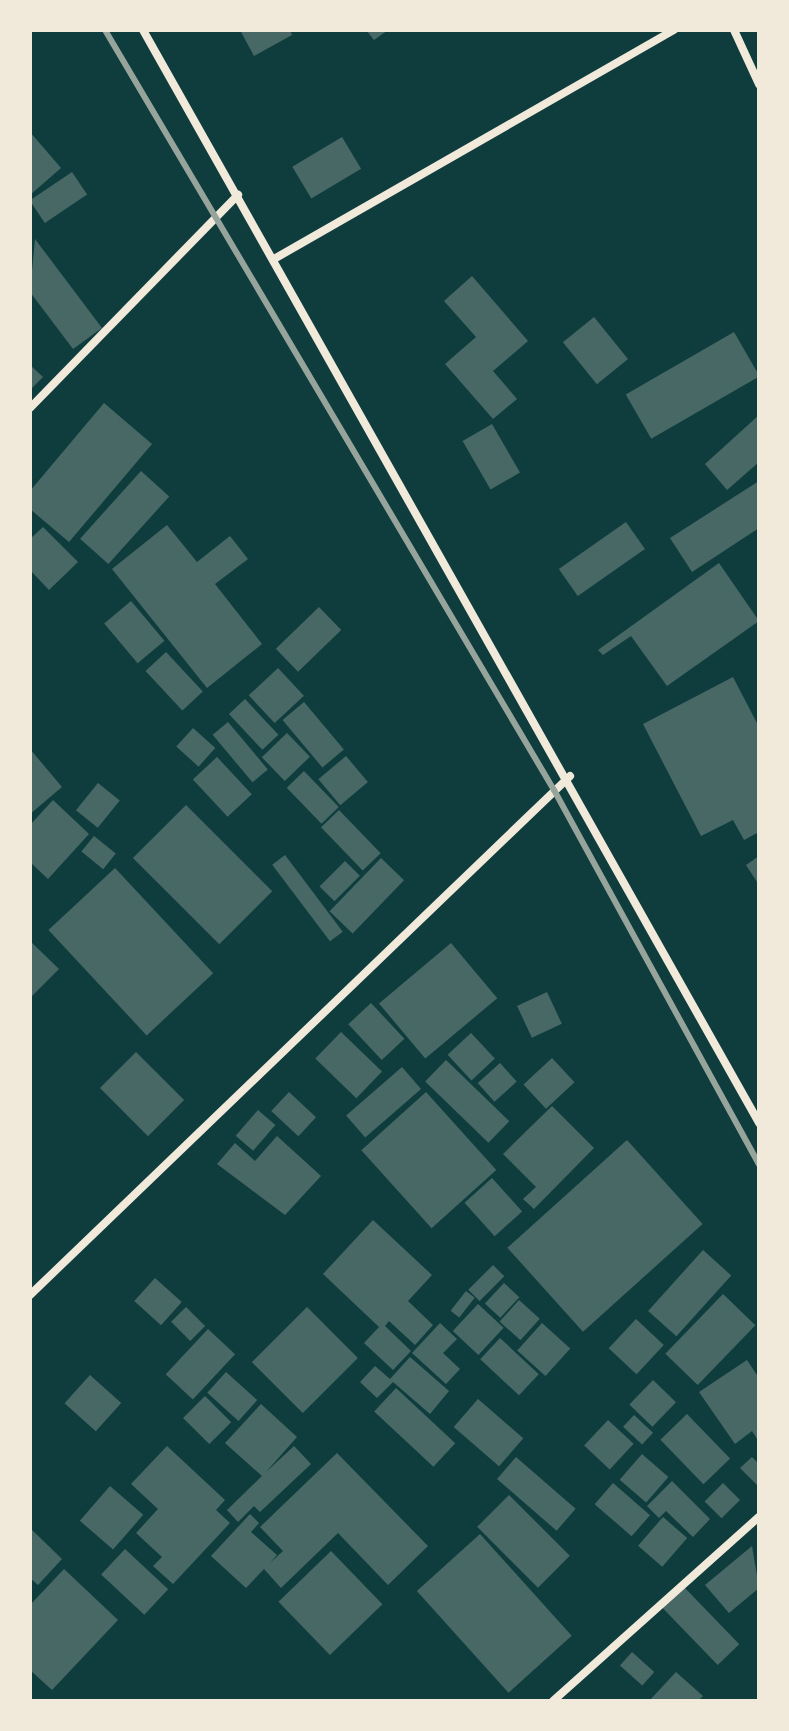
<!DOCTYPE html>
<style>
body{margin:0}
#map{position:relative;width:789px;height:1731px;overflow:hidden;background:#0f3d3e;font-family:"Titillium Web",sans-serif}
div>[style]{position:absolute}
.building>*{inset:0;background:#486865;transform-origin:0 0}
.minor>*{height:8px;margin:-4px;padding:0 4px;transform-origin:4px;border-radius:4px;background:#f1e9da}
.rail>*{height:6px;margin:-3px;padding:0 3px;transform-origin:3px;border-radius:3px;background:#97a49c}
span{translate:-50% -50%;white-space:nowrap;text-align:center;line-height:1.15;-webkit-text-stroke:8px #f1e9da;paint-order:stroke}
.frame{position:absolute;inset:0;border:32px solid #f1e9da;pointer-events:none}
</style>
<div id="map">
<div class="building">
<div style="clip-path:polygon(240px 30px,290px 30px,292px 35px,254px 56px)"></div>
<div style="clip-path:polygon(366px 30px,388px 30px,374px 40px)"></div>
<div style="clip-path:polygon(30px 132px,61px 168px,30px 195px)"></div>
<div style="left:342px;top:137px;width:37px;height:58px;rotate:59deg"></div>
<div style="left:72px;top:172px;width:27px;height:51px;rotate:56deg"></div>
<div style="clip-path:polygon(35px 239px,102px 328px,73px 349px,30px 292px)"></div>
<div style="clip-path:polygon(472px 276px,528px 341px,493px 371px,517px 399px,493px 419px,445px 364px,476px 337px,444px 301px)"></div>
<div style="left:594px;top:317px;width:54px;height:40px;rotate:51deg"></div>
<div style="left:734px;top:332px;width:51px;height:125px;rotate:60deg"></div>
<div style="clip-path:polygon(30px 365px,43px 377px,30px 390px)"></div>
<div style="clip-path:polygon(104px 403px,152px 444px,69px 542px,30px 509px,30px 491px)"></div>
<div style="clip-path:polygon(759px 415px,759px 462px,727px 490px,705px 464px)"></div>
<div style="left:492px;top:424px;width:56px;height:34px;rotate:60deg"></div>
<div style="left:141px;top:471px;width:38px;height:91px;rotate:42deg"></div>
<div style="clip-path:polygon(759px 481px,759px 528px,692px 572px,670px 538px)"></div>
<div style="left:626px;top:522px;width:33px;height:82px;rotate:55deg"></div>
<div style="clip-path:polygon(167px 525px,197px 562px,230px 536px,248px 559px,215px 584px,262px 644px,207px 688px,112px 569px)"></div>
<div style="clip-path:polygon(43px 527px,78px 562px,49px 590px,30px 570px,30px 539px)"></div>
<div style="clip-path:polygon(719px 563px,759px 621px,667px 686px,631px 636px,603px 655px,598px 650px)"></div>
<div style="left:131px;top:601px;width:52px;height:35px;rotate:50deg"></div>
<div style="left:319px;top:607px;width:32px;height:60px;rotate:46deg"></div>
<div style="left:166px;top:652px;width:54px;height:28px;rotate:47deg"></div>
<div style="left:278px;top:668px;width:38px;height:40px;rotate:47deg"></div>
<div style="clip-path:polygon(733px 677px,759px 727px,759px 832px,744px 840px,733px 820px,701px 836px,643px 724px)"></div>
<div style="left:245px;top:699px;width:49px;height:22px;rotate:47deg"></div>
<div style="left:304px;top:702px;width:62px;height:28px;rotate:50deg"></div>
<div style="left:228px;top:722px;width:62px;height:20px;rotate:50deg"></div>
<div style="left:193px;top:728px;width:30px;height:25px;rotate:42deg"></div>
<div style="left:287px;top:733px;width:33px;height:35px;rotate:46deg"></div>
<div style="clip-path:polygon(30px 749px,62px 787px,30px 814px)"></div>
<div style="left:346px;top:756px;width:34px;height:36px;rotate:50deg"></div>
<div style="left:217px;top:757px;width:51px;height:33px;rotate:47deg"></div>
<div style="left:304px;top:771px;width:50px;height:24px;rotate:46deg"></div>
<div style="left:98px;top:783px;width:28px;height:35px;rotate:39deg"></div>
<div style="clip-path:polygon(53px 800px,89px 834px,48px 879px,30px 862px,30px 825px)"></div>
<div style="left:186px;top:805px;width:122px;height:75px;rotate:45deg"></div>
<div style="left:339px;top:810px;width:60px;height:25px;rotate:46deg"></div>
<div style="left:94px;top:836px;width:28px;height:20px;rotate:39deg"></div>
<div style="left:285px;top:855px;width:96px;height:16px;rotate:53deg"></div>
<div style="clip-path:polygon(759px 856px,759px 885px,746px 865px)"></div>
<div style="left:381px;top:858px;width:32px;height:74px;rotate:44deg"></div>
<div style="left:345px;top:861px;width:21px;height:36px;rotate:45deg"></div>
<div style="left:115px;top:868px;width:144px;height:91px;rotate:47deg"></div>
<div style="clip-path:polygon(30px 941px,59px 969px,32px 996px,30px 994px)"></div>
<div style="left:451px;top:943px;width:72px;height:94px;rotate:50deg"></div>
<div style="left:547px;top:992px;width:35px;height:33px;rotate:65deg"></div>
<div style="left:371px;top:1003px;width:49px;height:31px;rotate:47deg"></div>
<div style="left:341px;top:1032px;width:57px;height:37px;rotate:44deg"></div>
<div style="left:471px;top:1033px;width:35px;height:32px;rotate:47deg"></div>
<div style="left:136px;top:1052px;width:68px;height:51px;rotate:45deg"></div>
<div style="left:552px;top:1058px;width:33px;height:39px;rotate:47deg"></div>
<div style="left:446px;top:1060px;width:88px;height:30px;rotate:44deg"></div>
<div style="left:500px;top:1063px;width:25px;height:30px;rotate:48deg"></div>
<div style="left:402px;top:1067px;width:29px;height:74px;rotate:49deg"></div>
<div style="left:289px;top:1092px;width:37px;height:26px;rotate:43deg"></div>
<div style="left:426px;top:1092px;width:105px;height:87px;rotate:48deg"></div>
<div style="clip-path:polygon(552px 1106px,594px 1148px,534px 1209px,523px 1199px,536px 1187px,503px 1154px)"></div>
<div style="left:258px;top:1110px;width:23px;height:34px;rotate:41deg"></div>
<div style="clip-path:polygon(277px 1136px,321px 1176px,285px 1215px,217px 1164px,235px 1143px,255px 1161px)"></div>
<div style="left:627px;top:1140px;width:113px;height:161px;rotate:48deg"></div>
<div style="left:492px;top:1178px;width:45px;height:37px;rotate:48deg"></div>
<div style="clip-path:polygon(373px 1220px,432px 1275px,408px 1301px,433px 1325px,415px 1345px,389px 1321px,385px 1326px,411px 1351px,393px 1370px,364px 1343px,379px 1327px,323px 1274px)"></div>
<div style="left:703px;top:1250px;width:38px;height:82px;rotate:42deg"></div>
<div style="left:493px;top:1265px;width:16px;height:35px;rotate:45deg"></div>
<div style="left:155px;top:1278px;width:36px;height:31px;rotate:42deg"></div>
<div style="left:504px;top:1283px;width:21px;height:28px;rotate:43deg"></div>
<div style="left:466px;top:1291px;width:11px;height:25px;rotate:38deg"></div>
<div style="left:723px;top:1294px;width:45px;height:83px;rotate:44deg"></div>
<div style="left:519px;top:1300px;width:28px;height:29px;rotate:42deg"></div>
<div style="left:478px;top:1304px;width:35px;height:37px;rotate:43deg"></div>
<div style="left:186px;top:1307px;width:27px;height:21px;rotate:45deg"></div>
<div style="left:307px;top:1307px;width:72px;height:78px;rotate:45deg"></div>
<div style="left:636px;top:1319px;width:38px;height:40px;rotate:43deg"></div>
<div style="clip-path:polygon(440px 1323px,457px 1339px,443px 1353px,460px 1369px,446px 1384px,412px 1353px)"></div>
<div style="left:542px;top:1323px;width:38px;height:37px;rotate:42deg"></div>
<div style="left:208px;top:1329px;width:37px;height:62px;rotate:43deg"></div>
<div style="left:500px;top:1338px;width:53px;height:29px;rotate:43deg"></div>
<div style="clip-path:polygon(410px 1357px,449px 1391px,430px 1414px,393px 1382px,377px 1398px,360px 1382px,375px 1366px,390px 1379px)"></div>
<div style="clip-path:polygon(747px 1360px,759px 1378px,759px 1442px,752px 1431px,735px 1444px,699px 1392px)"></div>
<div style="left:226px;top:1372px;width:42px;height:28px;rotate:42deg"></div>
<div style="left:90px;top:1375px;width:42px;height:38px;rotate:42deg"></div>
<div style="left:653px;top:1380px;width:32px;height:34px;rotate:44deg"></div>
<div style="left:396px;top:1388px;width:81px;height:32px;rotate:43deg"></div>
<div style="left:205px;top:1396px;width:37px;height:31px;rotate:45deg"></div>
<div style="left:478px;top:1399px;width:60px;height:37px;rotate:41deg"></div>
<div style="clip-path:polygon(261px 1404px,297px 1437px,266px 1472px,294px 1446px,311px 1464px,260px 1512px,254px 1506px,238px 1522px,227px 1510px,262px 1476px,225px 1443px)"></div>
<div style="left:687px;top:1414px;width:62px;height:37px;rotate:46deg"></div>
<div style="left:634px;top:1415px;width:26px;height:16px;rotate:43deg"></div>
<div style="left:608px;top:1420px;width:35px;height:35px;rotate:43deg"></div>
<div style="clip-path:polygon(167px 1446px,225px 1500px,216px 1510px,230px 1523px,173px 1584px,153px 1566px,162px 1557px,136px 1533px,158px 1509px,131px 1484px)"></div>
<div style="clip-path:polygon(337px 1453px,428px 1546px,388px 1585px,338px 1533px,281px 1588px,264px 1569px,246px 1588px,211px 1556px,250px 1514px,259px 1523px,251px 1532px,277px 1555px,270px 1563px,283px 1551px,260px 1527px)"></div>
<div style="left:642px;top:1454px;width:35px;height:34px;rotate:41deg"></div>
<div style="left:516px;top:1457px;width:79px;height:29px;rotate:41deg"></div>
<div style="clip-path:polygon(752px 1457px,759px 1464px,759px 1487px,740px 1468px)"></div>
<div style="clip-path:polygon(672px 1481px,710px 1519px,693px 1537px,666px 1511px,659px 1518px,647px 1506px)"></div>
<div style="left:613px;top:1483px;width:49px;height:28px;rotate:41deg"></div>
<div style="left:723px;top:1483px;width:24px;height:26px;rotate:45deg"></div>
<div style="left:110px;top:1486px;width:44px;height:46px;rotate:41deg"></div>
<div style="left:509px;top:1495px;width:86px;height:45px;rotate:45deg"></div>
<div style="left:663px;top:1517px;width:32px;height:38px;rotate:41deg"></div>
<div style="clip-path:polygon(30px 1528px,62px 1559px,38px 1585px,30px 1578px)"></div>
<div style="left:480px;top:1534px;width:137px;height:85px;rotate:48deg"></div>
<div style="clip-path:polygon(752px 1546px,759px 1588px,729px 1613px,705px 1585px)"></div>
<div style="left:125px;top:1549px;width:59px;height:35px;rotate:43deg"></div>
<div style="left:331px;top:1551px;width:74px;height:73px;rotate:46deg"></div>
<div style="clip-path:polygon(64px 1569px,118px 1620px,52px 1690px,30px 1670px,30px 1605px)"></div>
<div style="left:683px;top:1586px;width:81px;height:30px;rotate:46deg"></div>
<div style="left:632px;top:1652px;width:30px;height:18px;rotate:42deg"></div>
<div style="clip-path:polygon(676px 1672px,703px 1696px,698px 1701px,649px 1701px)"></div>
</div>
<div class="minor">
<div style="left:143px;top:30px;width:1255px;rotate:60.59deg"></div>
<div style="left:734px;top:30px;width:60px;rotate:65.2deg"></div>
<div style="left:274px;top:259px;width:461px;rotate:-29.8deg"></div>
<div style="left:30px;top:408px;width:298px;rotate:-45.7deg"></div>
<div style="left:30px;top:1295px;width:749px;rotate:-43.86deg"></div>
<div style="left:553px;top:1701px;width:276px;rotate:-41.8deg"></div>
</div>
<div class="rail">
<div style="left:105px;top:30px;width:883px;rotate:59.43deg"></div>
<div style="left:554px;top:790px;width:427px;rotate:61.3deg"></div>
</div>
<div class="frame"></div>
</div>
